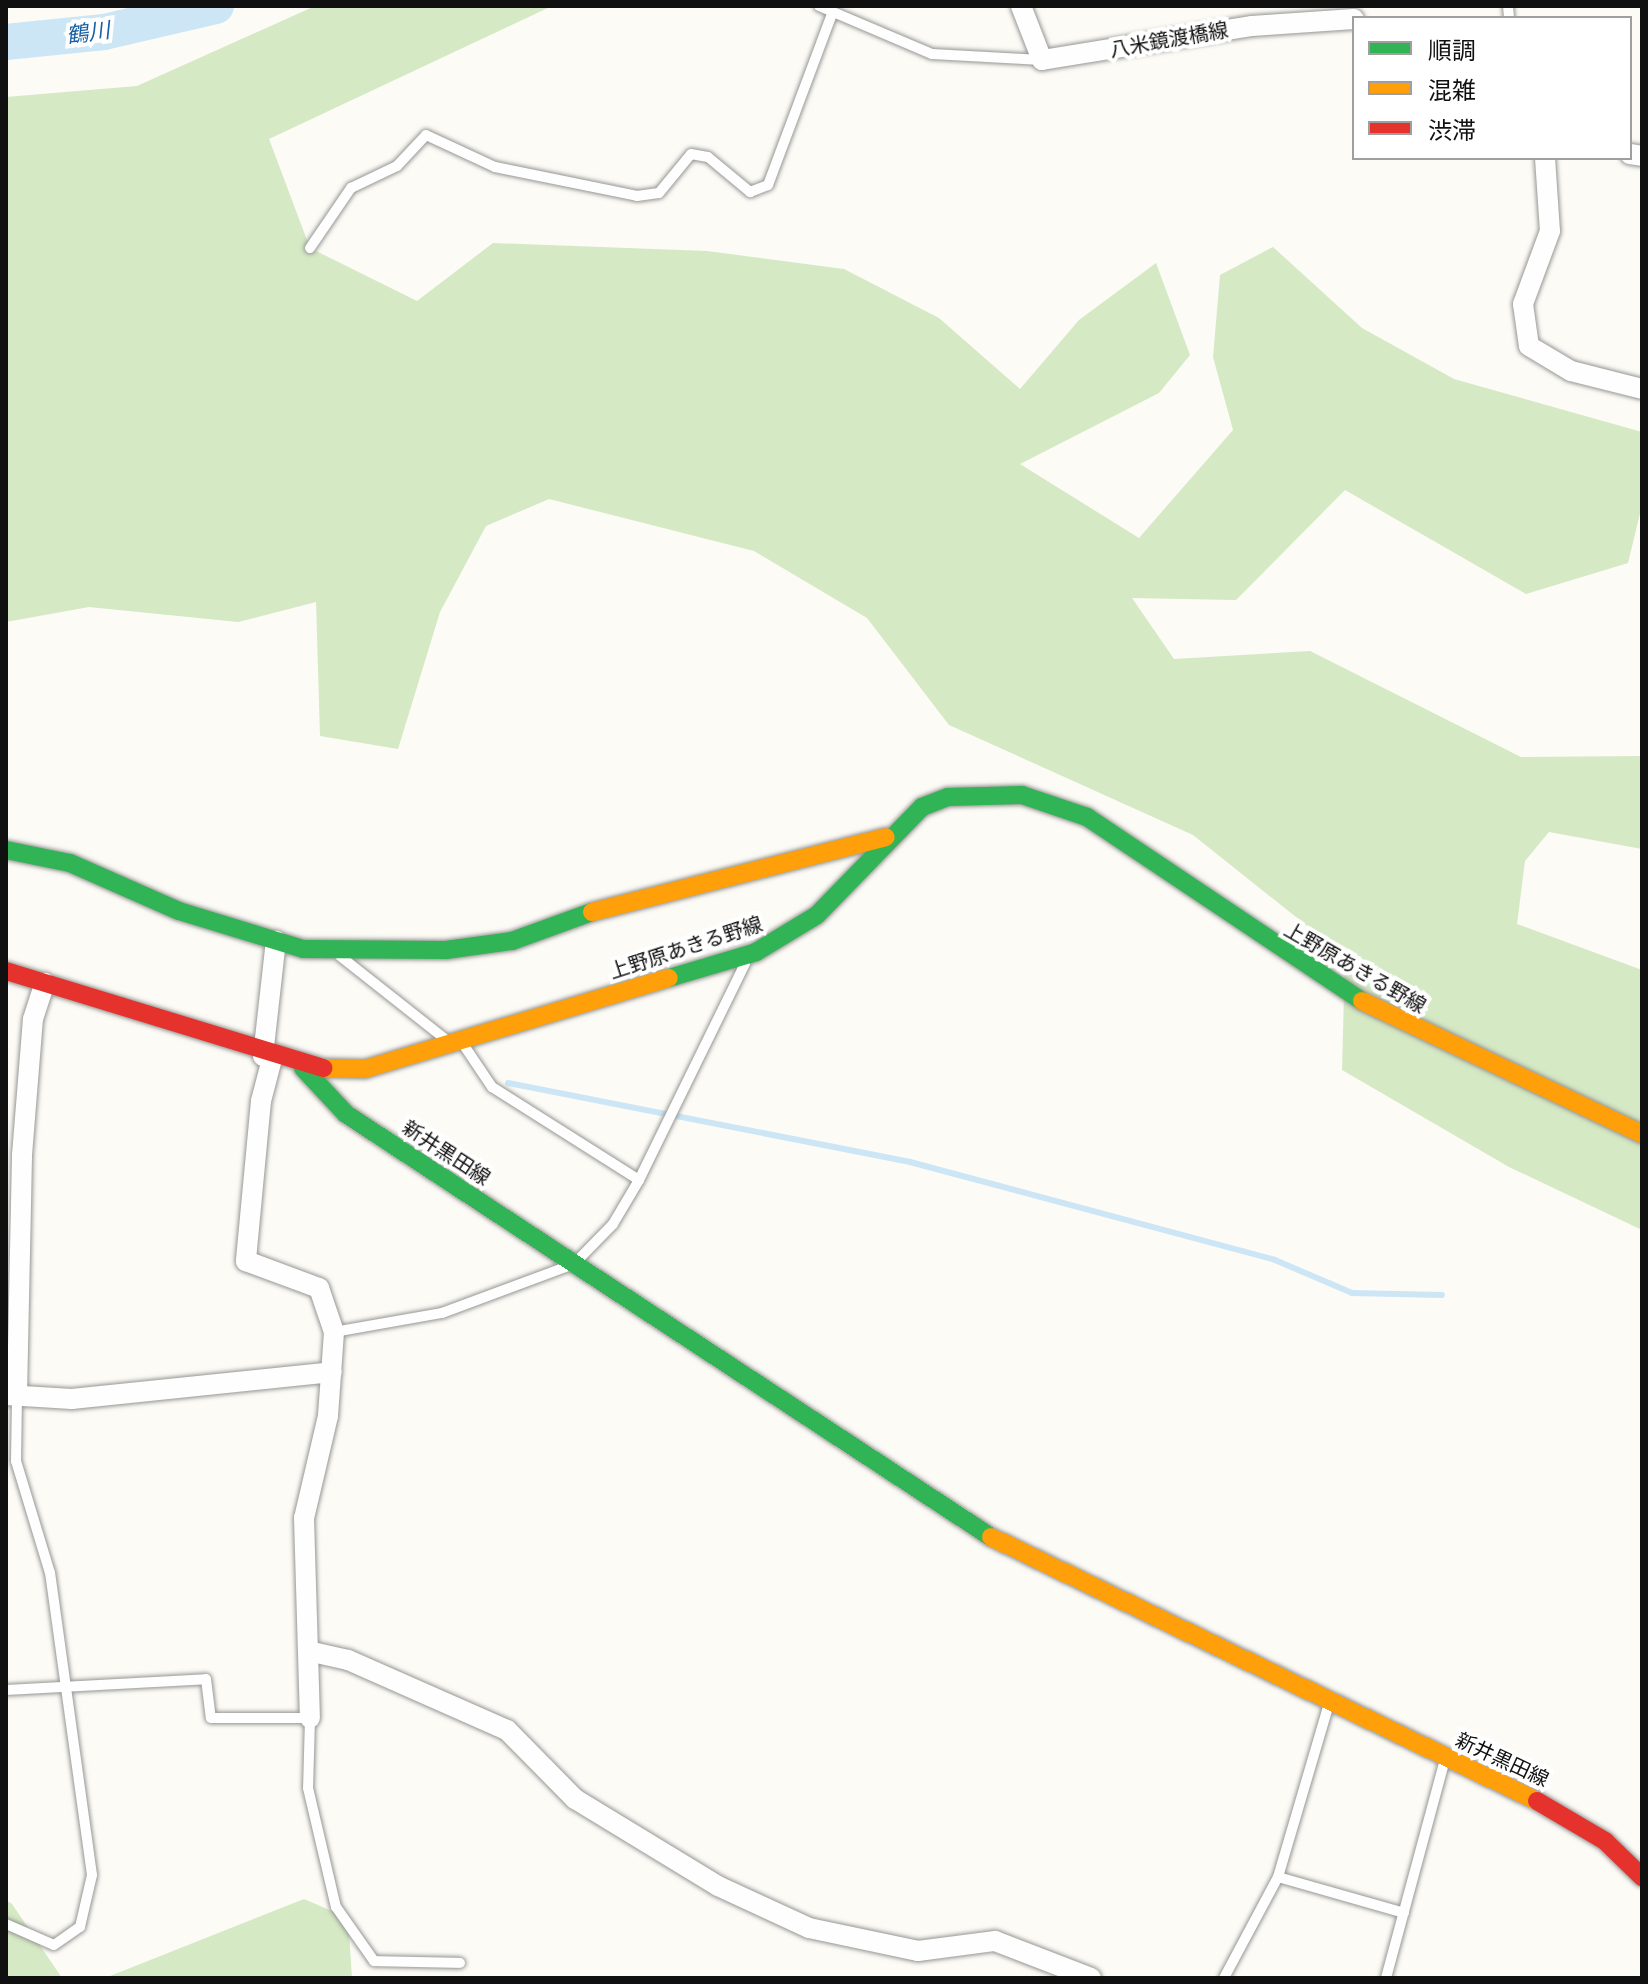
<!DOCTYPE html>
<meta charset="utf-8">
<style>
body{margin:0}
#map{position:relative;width:1648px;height:1984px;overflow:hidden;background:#fcfbf6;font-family:"Crimson Pro","Noto Sans JP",serif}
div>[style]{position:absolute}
.forest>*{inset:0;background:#d5e9c4}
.stream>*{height:6px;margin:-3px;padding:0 3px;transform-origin:3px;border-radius:3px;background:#cce6f6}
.river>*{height:36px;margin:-18px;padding:0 18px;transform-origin:18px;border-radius:18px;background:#cce6f6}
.roads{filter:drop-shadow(0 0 2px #969694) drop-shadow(0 0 2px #969694)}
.lane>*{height:10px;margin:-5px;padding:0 5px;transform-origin:5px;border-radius:5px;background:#fffefe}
.street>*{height:20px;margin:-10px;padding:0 10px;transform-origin:10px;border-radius:10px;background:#fffefe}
.fast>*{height:18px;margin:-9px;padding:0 9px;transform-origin:9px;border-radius:9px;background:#30b455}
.slow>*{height:18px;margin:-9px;padding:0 9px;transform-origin:9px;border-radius:9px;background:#ff9f0a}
.jam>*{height:18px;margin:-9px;padding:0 9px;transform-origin:9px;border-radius:9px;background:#e5322d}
span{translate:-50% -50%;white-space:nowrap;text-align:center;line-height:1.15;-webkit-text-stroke:8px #fff;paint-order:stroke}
.street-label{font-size:20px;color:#101010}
.water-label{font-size:22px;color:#1861a3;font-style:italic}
.frame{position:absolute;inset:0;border:8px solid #101010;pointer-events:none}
.legend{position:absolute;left:1352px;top:16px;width:280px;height:144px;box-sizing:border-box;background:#fff;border:2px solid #9f9f9f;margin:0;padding:10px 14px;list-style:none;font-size:24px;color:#101010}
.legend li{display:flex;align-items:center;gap:16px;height:40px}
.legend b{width:40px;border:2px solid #9f9f9f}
</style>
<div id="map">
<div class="forest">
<div style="clip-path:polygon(315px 6px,552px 6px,269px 139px,310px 248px,417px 301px,493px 243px,707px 251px,844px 269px,939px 318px,1020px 389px,1079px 320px,1156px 263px,1190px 355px,1159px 393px,1020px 464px,1139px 538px,1233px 430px,1213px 357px,1220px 275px,1273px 247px,1362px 328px,1454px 379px,1642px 432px,1642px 505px,1628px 563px,1526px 594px,1345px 490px,1236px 600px,1132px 598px,1174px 659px,1310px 651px,1521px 757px,1642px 756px,1642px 849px,1549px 832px,1525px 861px,1517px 924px,1642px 970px,1642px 1230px,1509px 1167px,1342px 1070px,1345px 956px,1193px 835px,949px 725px,867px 618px,754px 551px,549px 499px,486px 526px,440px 612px,398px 749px,320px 736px,316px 602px,238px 622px,89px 607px,6px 622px,6px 97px,137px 86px)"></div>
<div style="clip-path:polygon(304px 1899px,348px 1918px,352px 1978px,105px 1978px)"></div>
<div style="clip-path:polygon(6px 1900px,12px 1904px,62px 1978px,6px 1978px)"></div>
</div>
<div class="stream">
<div style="left:508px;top:1083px;width:410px;rotate:11.1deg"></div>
<div style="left:910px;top:1162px;width:378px;rotate:15deg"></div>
<div style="left:1275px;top:1260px;width:84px;rotate:23.2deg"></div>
<div style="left:1352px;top:1293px;width:90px;rotate:1.3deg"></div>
</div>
<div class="river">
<div style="left:6px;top:42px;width:99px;rotate:-5.8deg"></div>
<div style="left:104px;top:32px;width:115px;rotate:-13.1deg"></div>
</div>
<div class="roads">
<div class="lane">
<div style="left:819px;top:6px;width:123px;rotate:23deg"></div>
<div style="left:932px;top:54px;width:110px;rotate:3.1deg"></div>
<div style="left:1508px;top:6px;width:12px;rotate:85deg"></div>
<div style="left:310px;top:248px;width:73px;rotate:-55.7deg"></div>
<div style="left:351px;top:188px;width:51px;rotate:-25.6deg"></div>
<div style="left:397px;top:166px;width:42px;rotate:-46.9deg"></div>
<div style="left:426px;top:135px;width:76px;rotate:24.9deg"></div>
<div style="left:495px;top:167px;width:145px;rotate:11.5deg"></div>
<div style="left:637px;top:196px;width:22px;rotate:-8deg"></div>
<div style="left:659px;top:193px;width:50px;rotate:-50.6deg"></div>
<div style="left:691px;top:154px;width:17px;rotate:10deg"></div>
<div style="left:708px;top:157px;width:55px;rotate:39.8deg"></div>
<div style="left:750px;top:192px;width:19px;rotate:-21deg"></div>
<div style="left:768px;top:185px;width:183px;rotate:-69.5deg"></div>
<div style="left:340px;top:956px;width:132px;rotate:38.3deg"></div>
<div style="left:463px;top:1044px;width:52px;rotate:56deg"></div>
<div style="left:492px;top:1087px;width:174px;rotate:32.3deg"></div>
<div style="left:334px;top:1332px;width:110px;rotate:-10deg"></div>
<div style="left:442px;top:1313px;width:141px;rotate:-20.4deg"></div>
<div style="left:574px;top:1264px;width:56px;rotate:-45.7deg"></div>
<div style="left:613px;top:1224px;width:51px;rotate:-59.4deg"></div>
<div style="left:639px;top:1180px;width:241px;rotate:-63.9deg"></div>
<div style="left:6px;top:1690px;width:200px;rotate:-3.1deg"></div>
<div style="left:206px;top:1679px;width:39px;rotate:83deg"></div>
<div style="left:211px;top:1718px;width:99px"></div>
<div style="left:310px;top:1718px;width:70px;rotate:91.6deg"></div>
<div style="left:308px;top:1788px;width:122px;rotate:76.8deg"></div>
<div style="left:336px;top:1907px;width:66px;rotate:54.9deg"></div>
<div style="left:374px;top:1961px;width:86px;rotate:1.3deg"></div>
<div style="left:1278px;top:1877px;width:131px;rotate:15.9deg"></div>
<div style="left:6px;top:1924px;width:52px;rotate:23.6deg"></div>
<div style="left:54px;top:1945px;width:32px;rotate:-35deg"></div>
<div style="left:80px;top:1927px;width:53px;rotate:-77deg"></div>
<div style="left:92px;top:1875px;width:305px;rotate:-97.9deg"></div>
<div style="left:50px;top:1573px;width:117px;rotate:-106.9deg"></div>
<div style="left:16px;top:1461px;width:66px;rotate:-89.1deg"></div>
<div style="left:1224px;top:1978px;width:115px;rotate:-61.9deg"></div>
<div style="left:1278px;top:1877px;width:180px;rotate:-73.6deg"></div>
<div style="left:1386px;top:1978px;width:227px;rotate:-74.9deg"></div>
</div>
<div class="street">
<div style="left:1021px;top:6px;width:58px;rotate:68.7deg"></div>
<div style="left:1042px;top:60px;width:213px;rotate:-9.2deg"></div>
<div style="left:1252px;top:26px;width:102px;rotate:-3.9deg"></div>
<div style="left:1630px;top:154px;width:12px;rotate:9deg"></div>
<div style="left:1545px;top:158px;width:73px;rotate:86.1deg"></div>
<div style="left:1550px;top:231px;width:78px;rotate:110.3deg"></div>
<div style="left:1523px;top:304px;width:42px;rotate:81.9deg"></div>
<div style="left:1529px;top:346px;width:49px;rotate:30.8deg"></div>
<div style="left:1571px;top:371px;width:73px;rotate:14.2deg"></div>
<div style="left:263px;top:1056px;width:116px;rotate:-83.6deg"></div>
<div style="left:272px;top:1059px;width:43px;rotate:104.7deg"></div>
<div style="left:261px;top:1101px;width:161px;rotate:95.4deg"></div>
<div style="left:246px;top:1261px;width:78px;rotate:20.3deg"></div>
<div style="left:319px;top:1288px;width:46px;rotate:71.2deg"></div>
<div style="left:334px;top:1332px;width:84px;rotate:94.1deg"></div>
<div style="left:328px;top:1416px;width:105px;rotate:103.2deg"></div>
<div style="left:304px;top:1518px;width:200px;rotate:88.3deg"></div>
<div style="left:6px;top:1395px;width:66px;rotate:3.5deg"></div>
<div style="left:72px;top:1399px;width:261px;rotate:-5.9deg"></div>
<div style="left:17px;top:1395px;width:240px;rotate:-88.8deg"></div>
<div style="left:22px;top:1155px;width:136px;rotate:-85.4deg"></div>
<div style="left:33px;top:1019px;width:38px;rotate:-72deg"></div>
<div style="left:308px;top:1651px;width:41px;rotate:12.7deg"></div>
<div style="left:348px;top:1660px;width:174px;rotate:23.8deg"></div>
<div style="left:507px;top:1730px;width:97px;rotate:45.4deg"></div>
<div style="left:575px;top:1799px;width:167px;rotate:31.3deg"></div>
<div style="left:718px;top:1886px;width:100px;rotate:24.8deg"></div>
<div style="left:809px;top:1928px;width:111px;rotate:11.9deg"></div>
<div style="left:918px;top:1951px;width:78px;rotate:-7.4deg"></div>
<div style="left:995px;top:1941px;width:103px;rotate:21.1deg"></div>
</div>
<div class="fast">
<div style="left:6px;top:850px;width:65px;rotate:11.5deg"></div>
<div style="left:70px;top:863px;width:119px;rotate:23.8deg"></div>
<div style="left:179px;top:911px;width:130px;rotate:17deg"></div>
<div style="left:303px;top:949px;width:143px;rotate:0.4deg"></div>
<div style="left:446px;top:950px;width:67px;rotate:-7.8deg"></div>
<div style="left:512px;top:941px;width:85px;rotate:-19.9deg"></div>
<div style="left:669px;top:978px;width:91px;rotate:-16.6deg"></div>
<div style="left:756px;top:952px;width:71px;rotate:-31.2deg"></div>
<div style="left:817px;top:915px;width:151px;rotate:-45.8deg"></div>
<div style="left:922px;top:807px;width:28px;rotate:-21deg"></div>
<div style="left:948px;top:797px;width:74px;rotate:-1.5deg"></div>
<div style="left:1022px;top:795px;width:69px;rotate:18.7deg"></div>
<div style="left:1087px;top:817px;width:331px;rotate:33.8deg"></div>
<div style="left:303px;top:1068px;width:63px;rotate:46.9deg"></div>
<div style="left:346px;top:1114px;width:771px;rotate:33.26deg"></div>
</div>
<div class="slow">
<div style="left:592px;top:912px;width:303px;rotate:-14.3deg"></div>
<div style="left:1362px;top:1001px;width:310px;rotate:25.4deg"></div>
<div style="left:323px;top:1068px;width:42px;rotate:1.4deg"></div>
<div style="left:365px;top:1069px;width:317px;rotate:-16.7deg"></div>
<div style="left:991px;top:1537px;width:606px;rotate:25.8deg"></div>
</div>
<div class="jam">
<div style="left:6px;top:971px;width:332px;rotate:17deg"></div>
<div style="left:1537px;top:1801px;width:79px;rotate:30.5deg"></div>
<div style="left:1605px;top:1841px;width:52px;rotate:44.2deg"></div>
</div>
</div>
<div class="street-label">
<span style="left:1169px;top:40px;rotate:-10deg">八米鏡渡橋線</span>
<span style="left:686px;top:948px;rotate:-18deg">上野原あきる野線</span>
<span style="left:1355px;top:968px;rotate:30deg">上野原あきる野線</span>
<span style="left:446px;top:1153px;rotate:33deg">新井黒田線</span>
<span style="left:1502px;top:1760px;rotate:25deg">新井黒田線</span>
</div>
<div class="water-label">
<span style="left:88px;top:33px;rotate:-8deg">鶴川</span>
</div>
<div class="frame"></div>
<ul class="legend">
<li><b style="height:10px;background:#30b455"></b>順調</li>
<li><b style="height:10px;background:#ff9f0a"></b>混雑</li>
<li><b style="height:10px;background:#e5322d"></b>渋滞</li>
</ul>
</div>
